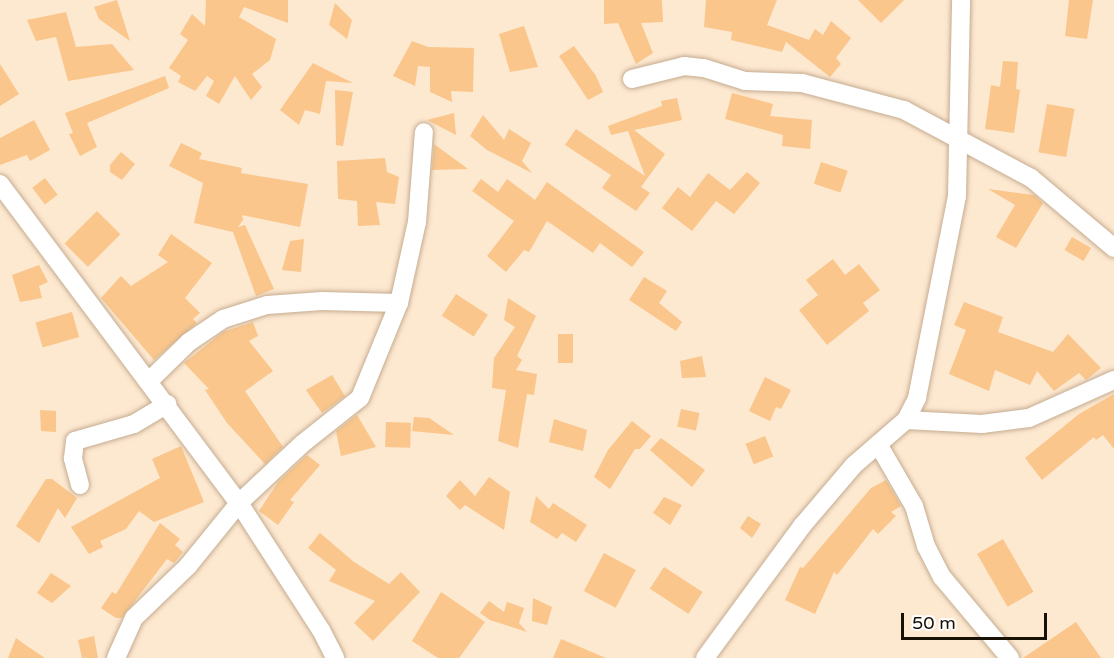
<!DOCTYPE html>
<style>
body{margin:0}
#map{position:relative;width:1114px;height:658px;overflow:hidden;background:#fde8d0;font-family:"Varela Round",sans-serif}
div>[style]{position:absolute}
.building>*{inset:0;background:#fac68b;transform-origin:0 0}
.roads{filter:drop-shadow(0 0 2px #c5ac90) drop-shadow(0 0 2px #c5ac90)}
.minor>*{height:18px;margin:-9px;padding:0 9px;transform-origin:9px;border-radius:9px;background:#fff}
span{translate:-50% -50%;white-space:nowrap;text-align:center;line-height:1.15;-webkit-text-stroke:5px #fff;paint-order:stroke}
.scale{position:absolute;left:901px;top:613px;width:146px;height:27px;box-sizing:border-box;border:3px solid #191006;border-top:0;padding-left:8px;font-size:18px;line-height:21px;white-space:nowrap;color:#191006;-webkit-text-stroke:4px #fff;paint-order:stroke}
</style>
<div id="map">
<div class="building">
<div style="clip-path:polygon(117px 0,130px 41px,99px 19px,94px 7px)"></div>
<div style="clip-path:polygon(206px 0,288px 0,288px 23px,244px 7px,239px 17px,276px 39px,270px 60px,252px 74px,262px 87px,251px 100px,235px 76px,219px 104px,206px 96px,214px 81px,207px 76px,195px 91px,178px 82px,181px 76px,169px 68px,188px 40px,180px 34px,192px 14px,205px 26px)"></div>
<div style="clip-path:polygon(604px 0,662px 0,663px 22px,641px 23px,653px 53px,636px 64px,618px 23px,604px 24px)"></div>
<div style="clip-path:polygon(706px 0,777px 0,767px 25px,809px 40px,815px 29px,823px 35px,831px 21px,851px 38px,836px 58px,841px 64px,830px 77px,786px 42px,782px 52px,731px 40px,732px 32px,704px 27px)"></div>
<div style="clip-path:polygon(858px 0,904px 0,881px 23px)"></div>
<div style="clip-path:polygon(1069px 0,1093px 0,1087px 39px,1065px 36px)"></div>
<div style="clip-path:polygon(335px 3px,352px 20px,347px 39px,329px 25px)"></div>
<div style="clip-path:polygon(66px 12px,76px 47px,112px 44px,134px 70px,68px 81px,56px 37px,36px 41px,27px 20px)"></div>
<div style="clip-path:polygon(524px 26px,538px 67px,510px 72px,499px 34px)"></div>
<div style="clip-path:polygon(412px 41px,428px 47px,474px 48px,473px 92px,451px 91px,452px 102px,430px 92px,430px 67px,418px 66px,415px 86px,393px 76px)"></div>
<div style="clip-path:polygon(574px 46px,596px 76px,603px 92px,588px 100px,559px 56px)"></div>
<div style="clip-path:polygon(1003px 61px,1018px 62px,1016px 89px,1020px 90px,1014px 133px,985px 129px,991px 85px,1000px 87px)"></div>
<div style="clip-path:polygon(313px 63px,353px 83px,326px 81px,320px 114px,305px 110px,299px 125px,280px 110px)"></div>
<div style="clip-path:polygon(0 64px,19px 94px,0 106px)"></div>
<div style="clip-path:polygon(165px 76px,169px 88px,87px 123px,97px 147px,80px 156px,69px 134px,73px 133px,65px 113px)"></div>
<div style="clip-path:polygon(335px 90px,353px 92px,343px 146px,336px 145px)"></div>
<div style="clip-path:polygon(732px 93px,773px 104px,770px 116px,812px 120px,810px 149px,782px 146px,783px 135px,725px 119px)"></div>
<div style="clip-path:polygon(677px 98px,682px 120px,634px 130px,665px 154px,641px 187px,650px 193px,636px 211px,602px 188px,611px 175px,565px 145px,576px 129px,645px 176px,628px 131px,611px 135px,608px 126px,662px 106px,661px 101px)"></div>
<div style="left:1047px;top:104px;width:28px;height:49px;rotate:10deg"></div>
<div style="clip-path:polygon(454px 113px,456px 135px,427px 120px)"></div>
<div style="clip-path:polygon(483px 115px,504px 140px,509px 129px,531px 143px,522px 161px,532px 173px,487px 150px,470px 136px)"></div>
<div style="clip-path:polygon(34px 120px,50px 150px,30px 161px,27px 155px,0 165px,0 138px)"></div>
<div style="clip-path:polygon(181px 143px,202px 153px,199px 159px,242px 168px,241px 173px,308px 184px,300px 227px,242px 215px,243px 220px,238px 227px,245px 225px,274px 289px,256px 296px,233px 232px,194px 223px,203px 183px,169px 166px)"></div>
<div style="clip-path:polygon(434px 144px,468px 169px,432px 170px)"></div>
<div style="clip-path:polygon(121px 152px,135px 164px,122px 180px,110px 172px,110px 165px)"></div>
<div style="clip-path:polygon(385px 158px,387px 172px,399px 177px,395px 204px,376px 202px,380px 225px,358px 226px,357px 201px,338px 199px,337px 161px)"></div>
<div style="left:821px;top:162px;width:28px;height:23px;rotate:18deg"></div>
<div style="clip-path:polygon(747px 172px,760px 183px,734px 214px,716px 201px,692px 231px,662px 208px,678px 187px,690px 197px,708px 173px,730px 190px)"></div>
<div style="left:45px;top:178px;width:21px;height:16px;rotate:53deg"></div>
<div style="clip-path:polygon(481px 179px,498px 192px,507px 179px,535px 200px,547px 182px,644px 252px,632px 267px,600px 243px,593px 253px,547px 221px,529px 252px,524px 250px,506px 272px,487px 256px,514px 221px,472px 191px)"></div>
<div style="clip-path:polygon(988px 189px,1034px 195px,1043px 203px,1016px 248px,996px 237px,1015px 205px)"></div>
<div style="left:97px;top:211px;width:33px;height:46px;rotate:45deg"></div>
<div style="clip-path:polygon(171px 234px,212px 263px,185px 298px,200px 313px,193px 319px,197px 323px,154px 360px,101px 298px,121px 276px,131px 286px,168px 262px,158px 255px)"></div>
<div style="left:1072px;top:237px;width:22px;height:15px;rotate:30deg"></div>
<div style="clip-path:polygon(304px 239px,301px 272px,282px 270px,290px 241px)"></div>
<div style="clip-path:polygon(833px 259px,845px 275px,859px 264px,880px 290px,863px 303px,869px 311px,827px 345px,799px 310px,818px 295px,806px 280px)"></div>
<div style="clip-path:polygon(39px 265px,48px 282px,39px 286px,42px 298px,20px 302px,12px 275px)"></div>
<div style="clip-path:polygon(644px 277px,667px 291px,659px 303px,682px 322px,676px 331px,629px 300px)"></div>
<div style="left:456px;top:294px;width:38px;height:26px;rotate:33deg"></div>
<div style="clip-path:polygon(508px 298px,536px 316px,517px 356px,522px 360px,516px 370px,537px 374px,534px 395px,527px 394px,518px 448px,498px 441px,506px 390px,492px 388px,494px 358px,515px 327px,504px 320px)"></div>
<div style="clip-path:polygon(964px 302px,1003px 317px,998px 332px,1053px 352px,1068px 334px,1101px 368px,1086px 380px,1079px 373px,1054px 391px,1037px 371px,1030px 385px,995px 370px,989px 391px,949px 374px,966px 330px,954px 325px)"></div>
<div style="left:72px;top:312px;width:26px;height:38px;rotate:74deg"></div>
<div style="clip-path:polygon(253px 322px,258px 336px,249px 341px,273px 371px,245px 391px,283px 447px,265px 464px,227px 423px,205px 390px,209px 389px,184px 363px,223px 332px)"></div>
<div style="left:558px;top:334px;width:15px;height:29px"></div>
<div style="clip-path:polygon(702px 356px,706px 377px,682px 378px,680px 361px)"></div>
<div style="clip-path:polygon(332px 375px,345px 396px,322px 413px,306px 390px)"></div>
<div style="clip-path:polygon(765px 377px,791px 390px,781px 409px,776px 407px,770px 421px,749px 411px)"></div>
<div style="clip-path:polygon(1114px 394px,1114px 449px,1103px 435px,1096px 440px,1094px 437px,1042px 480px,1025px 458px,1079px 414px)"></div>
<div style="left:681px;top:409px;width:19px;height:18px;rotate:12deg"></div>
<div style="clip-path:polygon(40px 410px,56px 411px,56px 432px,41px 431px)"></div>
<div style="clip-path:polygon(357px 415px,376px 447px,341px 456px,336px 431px)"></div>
<div style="clip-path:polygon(414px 417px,429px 418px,454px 435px,412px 431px)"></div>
<div style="clip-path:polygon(554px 419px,587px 430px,583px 451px,549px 442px)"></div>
<div style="clip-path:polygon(632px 421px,651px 436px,640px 449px,635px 449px,610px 489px,594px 477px,608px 450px)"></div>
<div style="left:386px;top:422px;width:25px;height:25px;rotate:2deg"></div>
<div style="left:765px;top:436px;width:22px;height:21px;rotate:68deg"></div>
<div style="clip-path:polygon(661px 438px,705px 470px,692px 487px,650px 450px)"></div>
<div style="clip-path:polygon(181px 446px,204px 502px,154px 522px,139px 511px,126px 529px,100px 541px,103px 547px,89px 554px,71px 527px,160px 478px,152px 459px)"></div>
<div style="clip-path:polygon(307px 455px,320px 465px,290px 500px,294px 502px,278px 525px,259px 511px,278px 482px)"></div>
<div style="clip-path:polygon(489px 477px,510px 492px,504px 530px,465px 505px,460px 510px,446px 496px,460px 480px,475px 496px)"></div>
<div style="clip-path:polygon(46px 479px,52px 479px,77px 498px,65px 518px,58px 508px,39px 543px,16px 526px)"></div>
<div style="clip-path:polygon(886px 480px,901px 506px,891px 512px,896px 516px,878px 534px,873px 529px,837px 575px,834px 572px,815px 614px,785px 600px,800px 567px,803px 568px,871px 488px)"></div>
<div style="clip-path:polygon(536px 496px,549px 509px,553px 503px,587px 525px,576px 542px,562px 533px,557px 539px,530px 522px)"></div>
<div style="clip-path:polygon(664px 497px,682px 505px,670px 525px,653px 513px)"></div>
<div style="clip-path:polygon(748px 516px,761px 524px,752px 538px,740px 528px)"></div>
<div style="clip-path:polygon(160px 523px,180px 539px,175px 545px,183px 552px,174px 563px,167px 559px,122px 618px,116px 618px,101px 608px,112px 592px,116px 594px)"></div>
<div style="clip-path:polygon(320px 533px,354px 562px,389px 584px,401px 572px,420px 592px,373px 641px,354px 623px,375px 601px,329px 581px,336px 570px,308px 548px)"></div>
<div style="left:1003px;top:539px;width:61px;height:30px;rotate:60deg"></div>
<div style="left:604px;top:553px;width:36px;height:43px;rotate:28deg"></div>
<div style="left:664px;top:567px;width:46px;height:26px;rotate:33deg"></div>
<div style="clip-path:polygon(51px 573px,71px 586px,52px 603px,37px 593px)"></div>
<div style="clip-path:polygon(441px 592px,485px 622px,459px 658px,438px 658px,412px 641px)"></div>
<div style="clip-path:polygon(533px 598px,552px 607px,547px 625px,532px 621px)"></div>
<div style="clip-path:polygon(489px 601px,504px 612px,507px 602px,524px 608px,519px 623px,527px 632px,490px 620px,480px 613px)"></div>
<div style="clip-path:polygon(1076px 622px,1101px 658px,1023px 658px)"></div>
<div style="clip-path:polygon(94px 636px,98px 658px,82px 658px,78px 640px)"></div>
<div style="clip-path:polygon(16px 638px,24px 644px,45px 658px,8px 658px)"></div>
<div style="clip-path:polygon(561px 639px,606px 658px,553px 658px)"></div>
</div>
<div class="roads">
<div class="minor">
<div style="left:632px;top:79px;width:54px;rotate:-14deg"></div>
<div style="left:684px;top:66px;width:20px;rotate:6deg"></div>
<div style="left:704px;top:68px;width:43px;rotate:17.6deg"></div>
<div style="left:745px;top:81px;width:57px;rotate:2deg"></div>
<div style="left:802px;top:83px;width:106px;rotate:14.8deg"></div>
<div style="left:904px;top:110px;width:144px;rotate:28.2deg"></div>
<div style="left:1031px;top:178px;width:109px;rotate:40.1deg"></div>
<div style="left:0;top:184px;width:399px;rotate:53.2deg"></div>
<div style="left:239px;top:503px;width:151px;rotate:57.2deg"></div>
<div style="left:321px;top:630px;width:31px;rotate:63deg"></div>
<div style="left:149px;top:381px;width:56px;rotate:-44.3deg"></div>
<div style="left:189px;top:342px;width:41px;rotate:-34.1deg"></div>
<div style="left:223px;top:319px;width:46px;rotate:-17.7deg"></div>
<div style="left:267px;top:305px;width:55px;rotate:-4.2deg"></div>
<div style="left:322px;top:301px;width:77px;rotate:1.5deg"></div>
<div style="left:906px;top:420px;width:76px;rotate:3deg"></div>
<div style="left:982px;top:424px;width:47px;rotate:-7.3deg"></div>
<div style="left:1029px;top:418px;width:93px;rotate:-24.1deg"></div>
<div style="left:878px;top:444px;width:72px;rotate:59.9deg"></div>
<div style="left:914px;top:506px;width:42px;rotate:73.3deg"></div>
<div style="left:926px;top:546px;width:35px;rotate:63deg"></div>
<div style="left:942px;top:577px;width:106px;rotate:50deg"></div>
<div style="left:80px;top:485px;width:28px;rotate:-105deg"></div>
<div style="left:73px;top:458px;width:17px;rotate:-83deg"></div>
<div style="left:75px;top:441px;width:61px;rotate:-16.1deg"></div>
<div style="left:134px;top:424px;width:39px;rotate:-31deg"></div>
<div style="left:116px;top:658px;width:44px;rotate:-65.8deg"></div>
<div style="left:134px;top:618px;width:75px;rotate:-43.9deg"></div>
<div style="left:188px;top:566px;width:81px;rotate:-51deg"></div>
<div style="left:239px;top:503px;width:86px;rotate:-43.1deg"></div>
<div style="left:302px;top:444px;width:74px;rotate:-38.4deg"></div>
<div style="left:360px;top:398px;width:103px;rotate:-67.7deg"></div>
<div style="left:399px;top:303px;width:83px;rotate:-77.5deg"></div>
<div style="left:417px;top:222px;width:90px;rotate:-85.6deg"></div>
<div style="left:705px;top:658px;width:164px;rotate:-53.7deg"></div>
<div style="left:802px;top:526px;width:80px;rotate:-49.6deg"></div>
<div style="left:854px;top:465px;width:69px;rotate:-40.9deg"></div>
<div style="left:906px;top:420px;width:25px;rotate:-63deg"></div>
<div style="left:917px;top:398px;width:206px;rotate:-78.8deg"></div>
<div style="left:957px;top:196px;width:196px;rotate:-88.8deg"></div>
</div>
</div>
<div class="scale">50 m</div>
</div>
